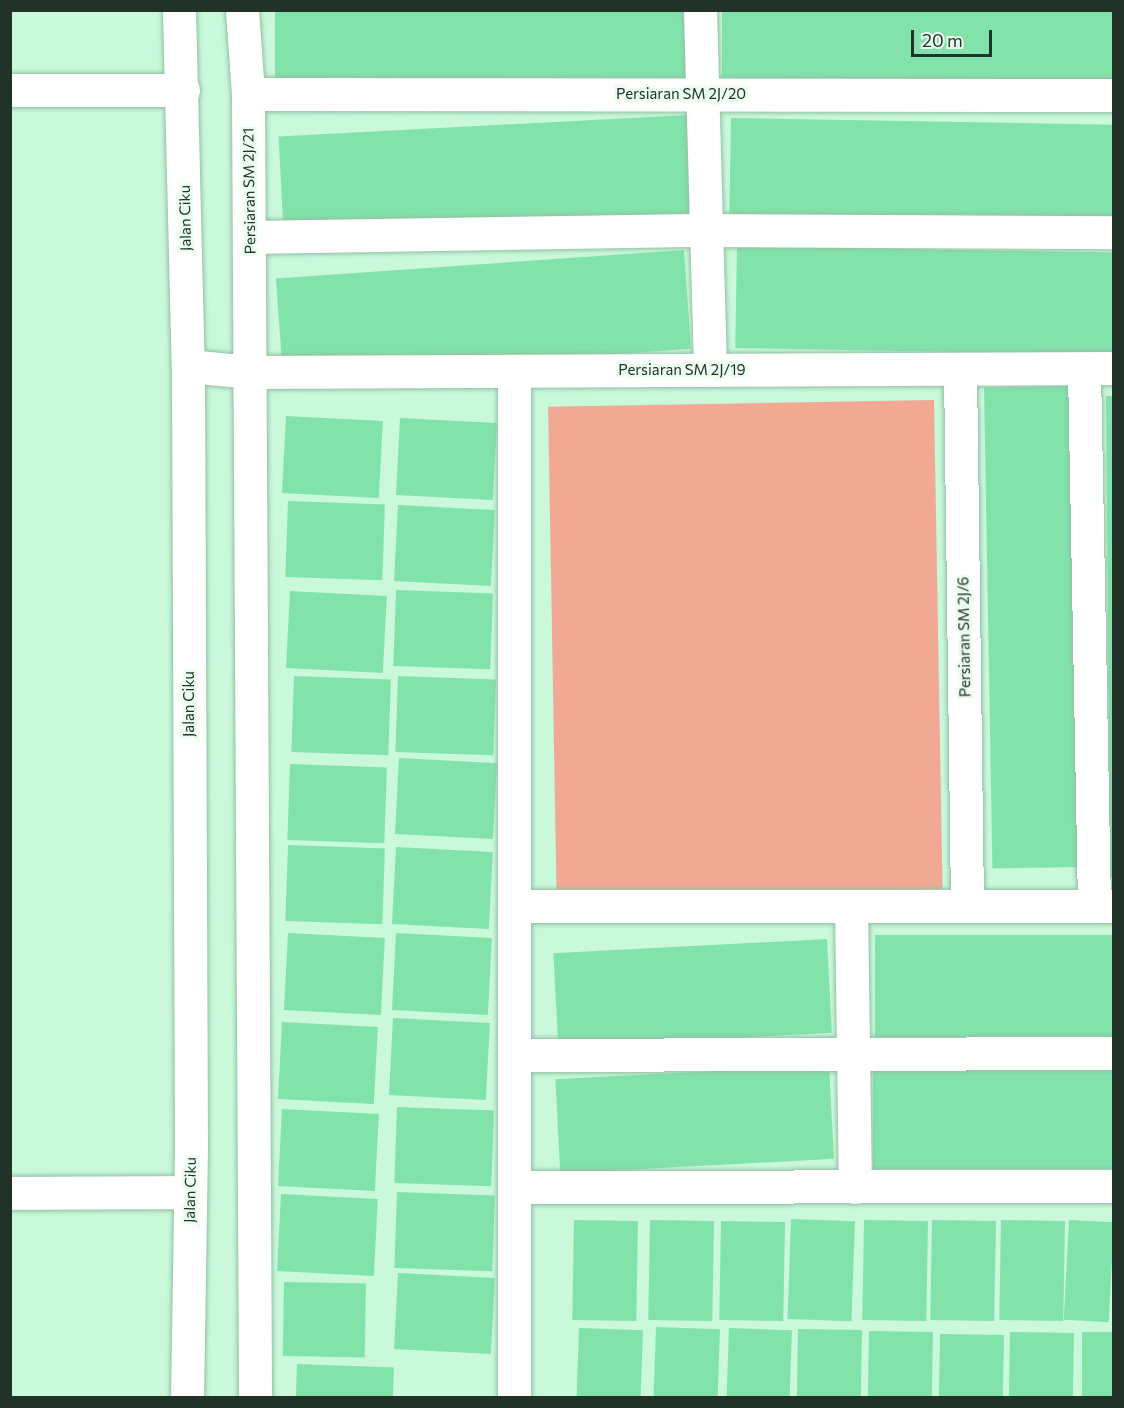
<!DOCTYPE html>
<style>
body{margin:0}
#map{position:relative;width:1124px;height:1408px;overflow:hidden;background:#c9f8da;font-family:Commissioner,sans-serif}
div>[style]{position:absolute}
.green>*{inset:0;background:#f1a994;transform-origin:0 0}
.building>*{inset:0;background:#82e3aa;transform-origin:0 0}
.roads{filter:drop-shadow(0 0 2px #92c0a3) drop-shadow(0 0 2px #92c0a3)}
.minor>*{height:33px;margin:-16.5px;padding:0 16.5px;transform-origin:16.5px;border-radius:16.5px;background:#fff}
span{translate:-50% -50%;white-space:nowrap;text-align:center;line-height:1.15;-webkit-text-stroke:6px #ebfdf1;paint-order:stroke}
.street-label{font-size:15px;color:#213328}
.frame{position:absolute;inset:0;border:12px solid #213328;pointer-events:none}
.scale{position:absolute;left:911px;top:30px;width:81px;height:27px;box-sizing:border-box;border:3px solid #213328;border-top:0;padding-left:8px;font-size:18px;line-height:21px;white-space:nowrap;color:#213328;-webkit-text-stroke:4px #ebfdf1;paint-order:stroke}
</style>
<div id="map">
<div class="green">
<div style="left:934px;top:400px;width:489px;height:386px;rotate:89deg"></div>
</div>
<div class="building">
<div style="left:275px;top:10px;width:410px;height:72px"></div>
<div style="left:722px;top:10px;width:392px;height:71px"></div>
<div style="left:688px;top:115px;width:99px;height:410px;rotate:87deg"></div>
<div style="left:731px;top:118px;width:383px;height:102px;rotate:1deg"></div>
<div style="left:737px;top:246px;width:377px;height:102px;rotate:1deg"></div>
<div style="left:684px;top:250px;width:99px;height:409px;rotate:86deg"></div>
<div style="left:1073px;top:386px;width:481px;height:89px;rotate:89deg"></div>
<div style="clip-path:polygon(1106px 396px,1114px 396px,1114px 876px,1110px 876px)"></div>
<div style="left:286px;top:416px;width:97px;height:77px;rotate:3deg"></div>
<div style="left:400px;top:418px;width:97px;height:77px;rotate:3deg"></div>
<div style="left:288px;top:501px;width:97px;height:76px;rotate:2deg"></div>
<div style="left:398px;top:505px;width:97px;height:76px;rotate:3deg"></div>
<div style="left:396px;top:590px;width:97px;height:76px;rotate:2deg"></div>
<div style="left:290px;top:591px;width:97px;height:77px;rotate:3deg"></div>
<div style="left:294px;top:676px;width:97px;height:76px;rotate:2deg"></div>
<div style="left:398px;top:676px;width:98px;height:76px;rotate:2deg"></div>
<div style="left:399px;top:758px;width:98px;height:76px;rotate:3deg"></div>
<div style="left:290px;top:764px;width:97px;height:76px;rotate:2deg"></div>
<div style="left:288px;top:845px;width:97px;height:76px;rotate:2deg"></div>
<div style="left:396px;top:847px;width:97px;height:77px;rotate:3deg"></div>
<div style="left:288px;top:933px;width:97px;height:77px;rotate:3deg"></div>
<div style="left:396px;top:933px;width:96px;height:77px;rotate:3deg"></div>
<div style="left:875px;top:935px;width:239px;height:102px"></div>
<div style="left:827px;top:939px;width:94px;height:274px;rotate:87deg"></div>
<div style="left:393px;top:1018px;width:97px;height:77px;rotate:3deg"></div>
<div style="left:282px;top:1022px;width:96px;height:77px;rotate:3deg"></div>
<div style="left:829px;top:1065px;width:94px;height:274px;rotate:87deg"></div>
<div style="left:873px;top:1067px;width:241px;height:102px"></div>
<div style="left:397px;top:1107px;width:97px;height:76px;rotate:2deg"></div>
<div style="left:282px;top:1109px;width:97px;height:77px;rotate:3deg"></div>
<div style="left:397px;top:1192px;width:98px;height:76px;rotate:2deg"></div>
<div style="left:281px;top:1194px;width:97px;height:77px;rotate:3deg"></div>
<div style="left:791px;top:1219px;width:64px;height:100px;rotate:2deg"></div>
<div style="left:574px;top:1220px;width:64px;height:100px;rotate:1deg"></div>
<div style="left:650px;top:1220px;width:64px;height:100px;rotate:1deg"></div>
<div style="left:864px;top:1220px;width:64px;height:100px;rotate:1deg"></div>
<div style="left:932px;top:1220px;width:64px;height:100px;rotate:1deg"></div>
<div style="left:1001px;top:1220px;width:64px;height:100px;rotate:1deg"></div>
<div style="left:1069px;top:1220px;width:45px;height:100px;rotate:3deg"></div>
<div style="left:721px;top:1221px;width:64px;height:99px;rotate:1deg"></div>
<div style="left:398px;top:1273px;width:97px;height:76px;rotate:3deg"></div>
<div style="left:284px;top:1282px;width:82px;height:74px;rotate:1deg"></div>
<div style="left:656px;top:1327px;width:64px;height:71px;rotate:2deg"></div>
<div style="left:579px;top:1328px;width:64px;height:70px;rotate:2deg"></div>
<div style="left:729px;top:1328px;width:63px;height:70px;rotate:2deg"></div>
<div style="left:798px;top:1329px;width:64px;height:69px;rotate:1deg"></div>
<div style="left:869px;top:1331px;width:64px;height:67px;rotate:1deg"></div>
<div style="left:1010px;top:1332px;width:64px;height:66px;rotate:1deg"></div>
<div style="left:1082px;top:1332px;width:32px;height:66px"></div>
<div style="left:940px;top:1334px;width:64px;height:64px;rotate:1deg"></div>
<div style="left:297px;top:1364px;width:97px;height:34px;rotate:2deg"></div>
</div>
<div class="roads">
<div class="minor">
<div style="left:179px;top:10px;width:356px;rotate:88.6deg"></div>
<div style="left:188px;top:366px;width:781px;rotate:89.78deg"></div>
<div style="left:191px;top:1147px;width:251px;rotate:90.9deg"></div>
<div style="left:242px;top:10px;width:84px;rotate:85.9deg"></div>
<div style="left:248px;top:94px;width:1304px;rotate:89.69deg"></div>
<div style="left:700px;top:10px;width:360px;rotate:88.4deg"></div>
<div style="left:10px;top:90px;width:173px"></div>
<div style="left:248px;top:94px;width:866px;rotate:0.07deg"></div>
<div style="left:249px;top:237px;width:458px;rotate:-0.9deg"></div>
<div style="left:707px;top:230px;width:407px;rotate:0.3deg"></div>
<div style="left:188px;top:366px;width:62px;rotate:5.5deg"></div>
<div style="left:250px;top:372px;width:864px;rotate:-0.27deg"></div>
<div style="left:960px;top:369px;width:536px;rotate:89.25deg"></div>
<div style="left:1084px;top:369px;width:537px;rotate:88.93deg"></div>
<div style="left:514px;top:371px;width:1027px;rotate:90deg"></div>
<div style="left:514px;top:906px;width:600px"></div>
<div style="left:851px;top:906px;width:281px;rotate:89.2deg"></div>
<div style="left:514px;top:1055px;width:600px;rotate:-0.19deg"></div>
<div style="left:514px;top:1187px;width:600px;rotate:-0.1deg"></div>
<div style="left:10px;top:1193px;width:180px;rotate:-0.3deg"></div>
</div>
</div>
<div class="street-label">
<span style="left:681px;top:94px">Persiaran SM 2J/20</span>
<span style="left:249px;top:191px;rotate:-91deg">Persiaran SM 2J/21</span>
<span style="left:185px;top:218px;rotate:-91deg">Jalan Ciku</span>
<span style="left:682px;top:370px">Persiaran SM 2J/19</span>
<span style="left:964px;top:637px;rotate:-91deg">Persiaran SM 2J/6</span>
<span style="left:189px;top:704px;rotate:-90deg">Jalan Ciku</span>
<span style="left:190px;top:1190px;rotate:-89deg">Jalan Ciku</span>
</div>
<div class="frame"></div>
<div class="scale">20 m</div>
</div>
